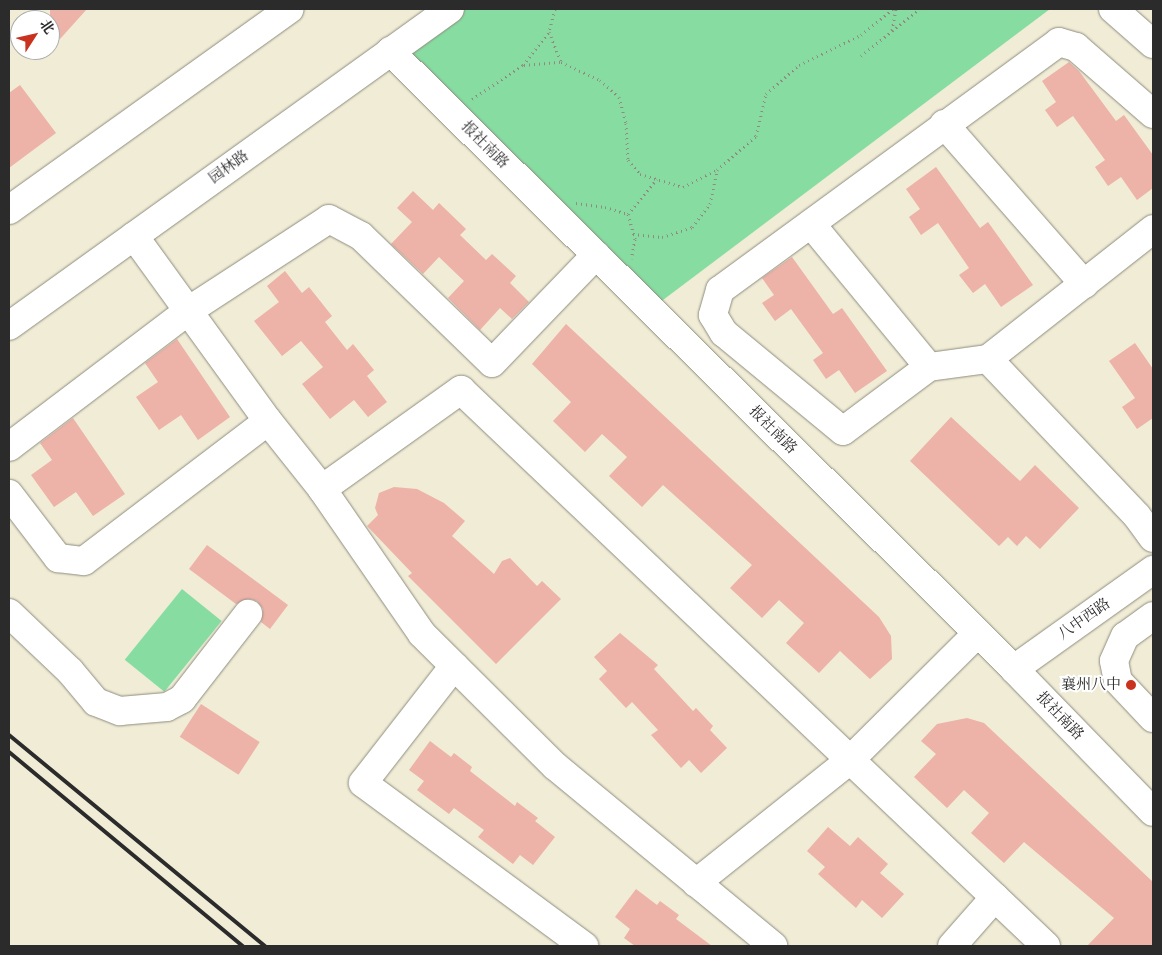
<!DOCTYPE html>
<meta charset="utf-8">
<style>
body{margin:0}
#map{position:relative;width:1162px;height:955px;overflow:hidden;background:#f0ecd5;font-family:"IM FELL English","Noto Serif SC",serif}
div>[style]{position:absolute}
.green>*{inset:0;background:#87dda1;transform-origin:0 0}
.building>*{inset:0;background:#edb2a8;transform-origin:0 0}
.path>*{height:3px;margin-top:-1.5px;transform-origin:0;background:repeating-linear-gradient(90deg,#8e8c80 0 1px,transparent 0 5px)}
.roads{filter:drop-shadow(0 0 1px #8e8c80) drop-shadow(0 0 1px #8e8c80)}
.minor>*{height:28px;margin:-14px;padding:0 14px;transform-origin:14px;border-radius:14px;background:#fff}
.major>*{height:28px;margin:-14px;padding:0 14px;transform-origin:14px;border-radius:14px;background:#fff}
.rail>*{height:4px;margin:-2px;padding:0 2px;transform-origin:2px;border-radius:2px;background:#2b2b2b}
.dots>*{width:14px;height:14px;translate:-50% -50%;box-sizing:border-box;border:2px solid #fff;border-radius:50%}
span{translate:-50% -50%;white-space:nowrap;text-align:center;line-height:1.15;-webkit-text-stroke:4px #fff;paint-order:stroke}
.street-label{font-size:15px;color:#2b2b2b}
.poi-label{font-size:15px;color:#2b2b2b}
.right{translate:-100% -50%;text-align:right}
.frame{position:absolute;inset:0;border:10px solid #2b2b2b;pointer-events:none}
.north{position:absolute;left:10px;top:10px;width:50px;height:50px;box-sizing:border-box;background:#fff;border:1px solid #aaa;border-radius:50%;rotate:55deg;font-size:14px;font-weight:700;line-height:20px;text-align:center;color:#2b2b2b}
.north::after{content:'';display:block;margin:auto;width:18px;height:22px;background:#c8321e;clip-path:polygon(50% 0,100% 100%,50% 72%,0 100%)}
</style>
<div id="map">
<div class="green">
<div style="clip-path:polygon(450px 9px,1050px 9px,651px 309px,390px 51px)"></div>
<div style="left:182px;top:589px;width:51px;height:91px;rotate:39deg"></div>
</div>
<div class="building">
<div style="clip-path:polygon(50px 9px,87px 9px,60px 39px,50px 30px)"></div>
<div style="clip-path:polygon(1069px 62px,1079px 71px,1116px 121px,1124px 115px,1153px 155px,1153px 188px,1137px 200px,1121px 177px,1108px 186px,1095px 167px,1105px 160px,1073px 116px,1057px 127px,1045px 110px,1056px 102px,1042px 81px)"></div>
<div style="clip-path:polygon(20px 85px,56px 133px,9px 168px,9px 93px)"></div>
<div style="clip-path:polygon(936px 167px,980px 228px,988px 222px,1033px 285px,1001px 307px,985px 284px,973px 293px,959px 275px,969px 268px,938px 223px,921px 235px,909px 217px,920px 209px,906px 189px)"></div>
<div style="clip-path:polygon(413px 191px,433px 210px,439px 203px,466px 229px,460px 235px,486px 260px,492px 254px,516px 276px,510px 283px,529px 302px,512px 319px,500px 308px,480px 330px,448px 298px,464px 281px,439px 257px,423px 274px,391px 244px,412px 222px,397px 208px)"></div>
<div style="clip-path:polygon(792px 257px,833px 314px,842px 308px,887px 371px,855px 393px,839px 370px,826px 379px,813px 360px,823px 353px,791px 309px,775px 321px,762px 303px,774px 295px,762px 278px)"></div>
<div style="clip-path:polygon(285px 271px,302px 293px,309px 287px,332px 316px,325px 322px,347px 350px,353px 344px,374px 370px,367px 376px,387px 402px,368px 417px,354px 400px,330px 419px,302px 384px,323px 367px,301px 341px,282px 356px,254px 321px,279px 302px,267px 286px)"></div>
<div style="clip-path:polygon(566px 324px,879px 617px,891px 636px,892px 659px,870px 679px,840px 651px,819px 673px,786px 643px,804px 623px,779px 600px,762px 618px,730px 588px,752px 565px,663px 485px,642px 507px,609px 476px,627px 457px,602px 434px,585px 452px,553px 421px,571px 402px,532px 364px)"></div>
<div style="clip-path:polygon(177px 339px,230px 417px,198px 440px,181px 415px,159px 430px,136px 397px,158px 382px,145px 363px)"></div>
<div style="clip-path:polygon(1135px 343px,1153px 369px,1153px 418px,1137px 429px,1122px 407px,1135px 398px,1109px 361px)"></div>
<div style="clip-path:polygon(951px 417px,1020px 481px,1035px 465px,1079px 508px,1040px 549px,1026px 536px,1017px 546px,1008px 537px,999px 546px,910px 461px)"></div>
<div style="clip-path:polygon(73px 418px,125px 494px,93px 516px,76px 492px,54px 507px,31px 475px,52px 460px,40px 443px)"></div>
<div style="clip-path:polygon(394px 487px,417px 489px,444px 503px,465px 521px,452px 536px,494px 574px,502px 561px,510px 558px,537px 586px,542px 581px,561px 599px,496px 664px,408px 576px,412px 573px,367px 526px,378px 515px,375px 508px,379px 493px)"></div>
<div style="clip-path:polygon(207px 545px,288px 605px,270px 629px,261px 622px,263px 609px,257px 601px,250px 599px,236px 604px,189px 569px)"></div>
<div style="clip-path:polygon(620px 633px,658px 665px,654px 669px,693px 711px,696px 708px,713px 726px,710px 730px,727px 748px,701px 773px,689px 760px,681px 768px,651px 735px,658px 730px,632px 702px,626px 708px,599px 679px,607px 671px,594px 657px)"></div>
<div style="left:201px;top:704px;width:70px;height:39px;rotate:33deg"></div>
<div style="clip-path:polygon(967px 718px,984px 723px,1153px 882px,1153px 946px,1087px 946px,1114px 918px,1024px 842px,1004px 863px,971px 833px,989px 813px,964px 790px,947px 808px,914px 777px,936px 754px,921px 741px,937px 724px)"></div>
<div style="clip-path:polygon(430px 741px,451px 757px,454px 753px,472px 767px,470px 771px,515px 806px,517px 802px,538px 818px,535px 821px,555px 837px,533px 865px,520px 855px,513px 864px,478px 837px,484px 830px,454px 808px,449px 814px,417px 790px,424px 781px,409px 770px)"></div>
<div style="clip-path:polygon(828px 827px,850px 846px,858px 837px,888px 864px,880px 873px,904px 894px,882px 918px,862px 900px,856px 908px,818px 874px,825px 867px,807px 851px)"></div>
<div style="clip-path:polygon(636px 889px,657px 905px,660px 901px,679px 915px,676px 919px,712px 946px,635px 946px,624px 938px,630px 929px,615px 917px)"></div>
</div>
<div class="path">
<div style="left:555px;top:9px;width:24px;rotate:105deg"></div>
<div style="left:549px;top:32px;width:32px;rotate:68deg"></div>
<div style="left:561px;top:62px;width:43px;rotate:24.8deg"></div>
<div style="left:600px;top:80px;width:25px;rotate:42deg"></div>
<div style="left:619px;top:97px;width:27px;rotate:75deg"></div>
<div style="left:626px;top:123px;width:37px;rotate:87deg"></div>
<div style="left:628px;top:160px;width:18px;rotate:49deg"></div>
<div style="left:640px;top:174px;width:45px;rotate:16.8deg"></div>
<div style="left:683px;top:187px;width:38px;rotate:-27deg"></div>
<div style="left:717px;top:170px;width:52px;rotate:-41.1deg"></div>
<div style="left:756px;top:136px;width:43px;rotate:-76.6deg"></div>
<div style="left:766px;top:94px;width:44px;rotate:-41.3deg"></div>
<div style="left:799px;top:65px;width:69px;rotate:-25.8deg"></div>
<div style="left:861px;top:35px;width:41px;rotate:-39.1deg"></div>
<div style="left:892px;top:30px;width:21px;rotate:-79deg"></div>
<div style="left:861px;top:56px;width:75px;rotate:-39deg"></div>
<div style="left:524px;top:65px;width:37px;rotate:-5deg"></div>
<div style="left:472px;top:99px;width:61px;rotate:-33.7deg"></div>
<div style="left:523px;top:65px;width:42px;rotate:-51.8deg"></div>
<div style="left:576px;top:203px;width:29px;rotate:8deg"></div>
<div style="left:605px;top:207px;width:24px;rotate:17deg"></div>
<div style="left:628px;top:214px;width:26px;rotate:74deg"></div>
<div style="left:635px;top:239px;width:20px;rotate:101deg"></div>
<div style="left:628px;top:214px;width:45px;rotate:-50.4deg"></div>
<div style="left:633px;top:234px;width:29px;rotate:6deg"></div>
<div style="left:662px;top:237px;width:32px;rotate:-18deg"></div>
<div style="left:692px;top:227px;width:29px;rotate:-52deg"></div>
<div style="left:710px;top:204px;width:35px;rotate:-78deg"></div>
</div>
<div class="roads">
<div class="minor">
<div style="left:390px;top:51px;width:878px;rotate:44.72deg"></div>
<div style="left:1014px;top:669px;width:199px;rotate:45.8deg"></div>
<div style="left:1153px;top:114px;width:102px;rotate:-139deg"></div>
<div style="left:1076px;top:47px;width:18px;rotate:-164deg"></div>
<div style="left:1059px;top:42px;width:420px;rotate:143.8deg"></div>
<div style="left:720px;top:290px;width:26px;rotate:106deg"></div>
<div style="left:713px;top:315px;width:21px;rotate:59deg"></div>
<div style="left:724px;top:333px;width:154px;rotate:39.5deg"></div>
<div style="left:843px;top:431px;width:107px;rotate:-36.7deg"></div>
<div style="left:929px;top:367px;width:60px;rotate:-7.7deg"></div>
<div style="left:988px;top:359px;width:210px;rotate:-38.2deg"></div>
<div style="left:944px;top:124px;width:213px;rotate:48.8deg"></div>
<div style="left:811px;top:224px;width:185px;rotate:50.5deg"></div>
<div style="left:134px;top:236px;width:228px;rotate:54.1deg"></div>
<div style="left:268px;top:421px;width:87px;rotate:51.5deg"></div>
<div style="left:322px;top:489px;width:176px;rotate:55.4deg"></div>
<div style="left:422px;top:634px;width:187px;rotate:44.8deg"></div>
<div style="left:555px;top:766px;width:283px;rotate:39.5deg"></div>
<div style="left:988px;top:359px;width:216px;rotate:46.5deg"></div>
<div style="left:1137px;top:516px;width:27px;rotate:54deg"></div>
<div style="left:9px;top:447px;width:225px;rotate:-37.2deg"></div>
<div style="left:188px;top:311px;width:168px;rotate:-33.1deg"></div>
<div style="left:329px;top:219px;width:36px;rotate:28deg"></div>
<div style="left:361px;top:236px;width:182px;rotate:44.1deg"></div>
<div style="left:492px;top:363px;width:150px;rotate:-46.1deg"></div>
<div style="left:322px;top:489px;width:171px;rotate:-35.5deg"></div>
<div style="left:461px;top:390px;width:807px;rotate:43.54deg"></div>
<div style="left:9px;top:494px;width:81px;rotate:52.6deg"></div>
<div style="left:58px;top:558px;width:26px;rotate:7deg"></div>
<div style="left:84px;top:561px;width:231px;rotate:-37.3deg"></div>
<div style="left:9px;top:613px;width:84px;rotate:43.6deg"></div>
<div style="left:70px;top:671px;width:40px;rotate:50deg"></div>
<div style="left:96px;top:702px;width:26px;rotate:21deg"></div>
<div style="left:120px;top:711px;width:47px;rotate:-4.9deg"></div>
<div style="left:167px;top:707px;width:17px;rotate:-28deg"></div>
<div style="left:182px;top:699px;width:108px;rotate:-52.2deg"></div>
<div style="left:1153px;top:616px;width:34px;rotate:144deg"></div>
<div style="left:1125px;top:636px;width:27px;rotate:114deg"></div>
<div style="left:1114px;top:661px;width:20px;rotate:79deg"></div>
<div style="left:1118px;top:681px;width:51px;rotate:46.6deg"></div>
<div style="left:454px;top:666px;width:148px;rotate:127.9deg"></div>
<div style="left:363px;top:783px;width:275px;rotate:36.4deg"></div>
<div style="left:1014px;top:669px;width:171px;rotate:-35.5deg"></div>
<div style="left:696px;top:883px;width:197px;rotate:-38.6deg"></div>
<div style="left:850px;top:760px;width:180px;rotate:-44.8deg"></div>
<div style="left:952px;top:946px;width:65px;rotate:-48.7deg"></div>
</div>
<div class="major">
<div style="left:1113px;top:9px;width:53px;rotate:41.2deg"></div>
<div style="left:9px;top:210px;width:345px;rotate:-35.6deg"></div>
<div style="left:9px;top:326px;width:543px;rotate:-35.71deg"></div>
</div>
</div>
<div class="rail">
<div style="left:9px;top:735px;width:332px;rotate:39.5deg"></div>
<div style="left:9px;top:752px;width:304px;rotate:39.7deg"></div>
</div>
<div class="dots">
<div style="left:1131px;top:685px;background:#c8321e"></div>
</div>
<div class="street-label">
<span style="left:485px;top:145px;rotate:45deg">报社南路</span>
<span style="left:229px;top:167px;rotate:-36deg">园林路</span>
<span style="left:773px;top:430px;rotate:45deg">报社南路</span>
<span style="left:1084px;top:619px;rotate:-35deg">八中西路</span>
<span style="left:1060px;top:716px;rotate:46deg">报社南路</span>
</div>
<div class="poi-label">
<span class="right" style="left:1121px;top:685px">襄州八中</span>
</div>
<div class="frame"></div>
<div class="north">北</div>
</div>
